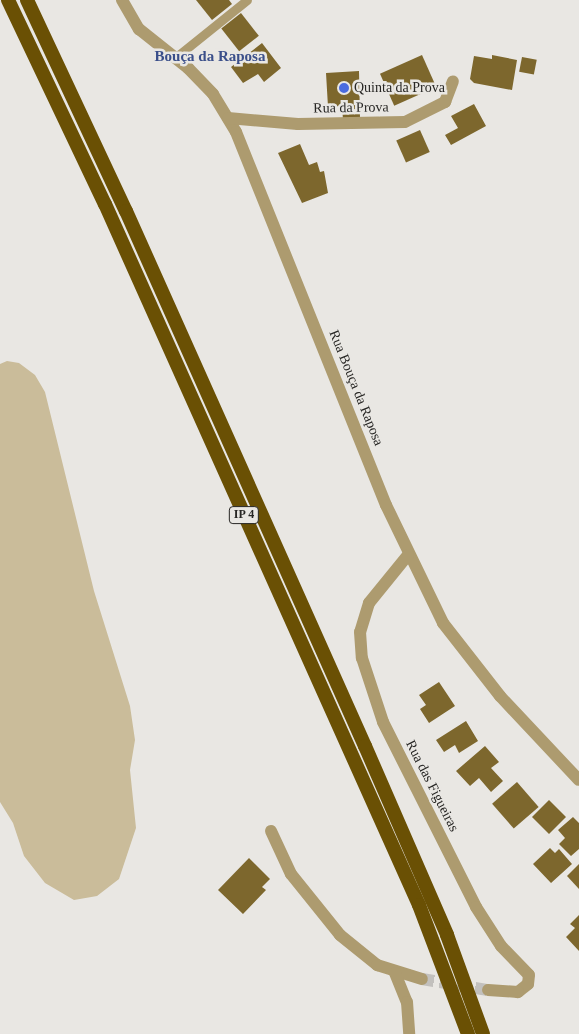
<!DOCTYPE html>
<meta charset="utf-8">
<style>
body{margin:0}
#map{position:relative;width:579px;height:1034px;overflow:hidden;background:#e9e7e3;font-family:Georgia,serif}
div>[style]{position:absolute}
.green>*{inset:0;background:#cabc9a}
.building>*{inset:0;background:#7d672d;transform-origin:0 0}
.minor-tunnel>*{height:12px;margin-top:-6px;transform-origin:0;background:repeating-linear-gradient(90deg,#c2c0bd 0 12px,transparent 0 18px)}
.service>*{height:9px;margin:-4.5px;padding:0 4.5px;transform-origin:4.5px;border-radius:4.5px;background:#ad9b6f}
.minor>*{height:12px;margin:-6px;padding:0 6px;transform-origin:6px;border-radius:6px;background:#ad9b6f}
.trunk>*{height:14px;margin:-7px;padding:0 7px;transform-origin:7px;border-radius:7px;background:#6a5004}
.dots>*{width:14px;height:14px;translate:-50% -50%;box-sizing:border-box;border:2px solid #e9e7e3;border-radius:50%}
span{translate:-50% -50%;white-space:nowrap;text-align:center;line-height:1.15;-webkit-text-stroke:5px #e9e7e3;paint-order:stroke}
.shield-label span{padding:1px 4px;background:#e9e7e3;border:1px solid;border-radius:4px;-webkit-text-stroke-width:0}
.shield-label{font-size:12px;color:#272624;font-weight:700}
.poi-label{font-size:14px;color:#272624}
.left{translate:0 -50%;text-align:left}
.street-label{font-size:14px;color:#272624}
.neighbourhood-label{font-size:15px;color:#3b4f8a;font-weight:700}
</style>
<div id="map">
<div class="green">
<div style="clip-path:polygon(7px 361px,19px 363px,35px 375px,45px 392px,94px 591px,130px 706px,135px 740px,130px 770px,136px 828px,119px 879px,97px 896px,74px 900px,45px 883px,24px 856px,13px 823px,0 802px,0 364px)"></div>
</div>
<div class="building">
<div style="clip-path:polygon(196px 0,229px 0,232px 4px,212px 20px)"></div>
<div style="left:241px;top:13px;width:29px;height:25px;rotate:52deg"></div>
<div style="clip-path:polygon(262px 43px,281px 68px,264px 82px,258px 74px,243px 83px,231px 67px)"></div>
<div style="left:422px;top:55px;width:35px;height:46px;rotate:66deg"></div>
<div style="clip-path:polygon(492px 55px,517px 60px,512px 90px,474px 83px,470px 79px,474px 56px,492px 59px)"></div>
<div style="left:522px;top:57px;width:15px;height:15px;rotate:11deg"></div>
<div style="clip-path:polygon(359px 71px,360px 118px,343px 120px,342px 106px,328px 107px,326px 73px)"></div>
<div style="clip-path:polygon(474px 104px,486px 126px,451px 145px,445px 135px,458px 128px,451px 116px)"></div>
<div style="left:420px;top:130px;width:24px;height:26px;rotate:66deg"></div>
<div style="clip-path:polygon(300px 144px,309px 165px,317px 162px,320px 172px,324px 171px,328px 193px,302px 203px,278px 153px)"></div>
<div style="clip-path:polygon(439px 682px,455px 706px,429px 723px,420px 709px,426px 705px,419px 695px)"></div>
<div style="clip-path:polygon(466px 721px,478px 741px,459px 753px,455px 745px,444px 752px,436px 740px)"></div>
<div style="clip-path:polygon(485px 746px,499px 762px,491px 768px,503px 781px,491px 792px,479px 778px,470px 786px,456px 771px)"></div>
<div style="left:517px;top:782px;width:33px;height:33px;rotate:49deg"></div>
<div style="left:549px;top:800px;width:24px;height:24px;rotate:45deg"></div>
<div style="clip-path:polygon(573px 817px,579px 823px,579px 849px,571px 856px,559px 844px,565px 838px,558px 830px)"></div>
<div style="clip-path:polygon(550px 848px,555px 853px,559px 849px,572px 864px,551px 883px,533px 864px)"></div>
<div style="clip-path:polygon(249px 858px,270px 879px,262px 887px,266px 890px,243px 914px,218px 890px)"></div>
<div style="clip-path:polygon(579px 864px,579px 889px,567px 876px)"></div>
<div style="clip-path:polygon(579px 915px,579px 951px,566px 937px,575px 928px,570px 924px)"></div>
</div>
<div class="minor-tunnel">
<div style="left:422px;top:979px;width:67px;rotate:9.5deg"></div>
</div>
<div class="service">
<div style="left:176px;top:57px;width:91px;rotate:-38.8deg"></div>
</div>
<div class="minor">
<div style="left:122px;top:0;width:34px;rotate:60deg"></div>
<div style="left:139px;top:29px;width:63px;rotate:38.5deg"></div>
<div style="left:188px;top:68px;width:36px;rotate:46deg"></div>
<div style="left:213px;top:94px;width:44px;rotate:58.8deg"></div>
<div style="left:236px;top:132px;width:402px;rotate:68.1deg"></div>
<div style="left:386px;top:505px;width:131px;rotate:64.2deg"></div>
<div style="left:443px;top:623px;width:93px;rotate:52deg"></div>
<div style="left:500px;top:696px;width:115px;rotate:46.8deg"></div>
<div style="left:228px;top:118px;width:70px;rotate:4.9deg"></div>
<div style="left:298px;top:124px;width:107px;rotate:-1.1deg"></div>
<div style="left:405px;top:122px;width:45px;rotate:-26.6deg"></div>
<div style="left:445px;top:102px;width:22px;rotate:-69deg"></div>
<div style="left:408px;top:555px;width:62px;rotate:129.1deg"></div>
<div style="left:369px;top:603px;width:30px;rotate:107deg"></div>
<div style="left:360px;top:632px;width:26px;rotate:86deg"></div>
<div style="left:362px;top:658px;width:67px;rotate:71.8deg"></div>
<div style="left:383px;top:722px;width:207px;rotate:63.3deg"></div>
<div style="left:476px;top:907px;width:46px;rotate:57.3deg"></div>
<div style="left:501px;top:946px;width:40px;rotate:46deg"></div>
<div style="left:529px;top:975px;width:9px;rotate:96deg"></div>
<div style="left:528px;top:984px;width:13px;rotate:141deg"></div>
<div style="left:518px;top:992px;width:30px;rotate:-176deg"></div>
<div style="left:271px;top:831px;width:47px;rotate:65.1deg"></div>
<div style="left:291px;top:874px;width:78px;rotate:51.2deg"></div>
<div style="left:340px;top:935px;width:48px;rotate:39deg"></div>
<div style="left:377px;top:965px;width:47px;rotate:17.3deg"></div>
<div style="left:395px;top:973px;width:31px;rotate:68deg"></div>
<div style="left:407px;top:1002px;width:32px;rotate:86deg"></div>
</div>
<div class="trunk">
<div style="left:8px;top:0;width:226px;rotate:64.6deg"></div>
<div style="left:105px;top:204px;width:768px;rotate:65.87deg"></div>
<div style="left:419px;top:905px;width:138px;rotate:69.2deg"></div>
<div style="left:27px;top:0;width:233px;rotate:64.9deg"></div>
<div style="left:126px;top:211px;width:586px;rotate:65.93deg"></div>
<div style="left:365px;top:746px;width:206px;rotate:66.5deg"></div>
<div style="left:447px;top:935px;width:105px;rotate:70deg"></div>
</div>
<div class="dots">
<div style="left:344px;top:88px;background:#4a6bdf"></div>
</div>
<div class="shield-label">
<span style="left:244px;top:515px">IP 4</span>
</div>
<div class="poi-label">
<span class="left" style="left:354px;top:88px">Quinta da Prova</span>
</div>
<div class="street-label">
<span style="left:351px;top:108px;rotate:-1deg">Rua da Prova</span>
<span style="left:356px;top:388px;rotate:68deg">Rua Bouça da Raposa</span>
<span style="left:432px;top:786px;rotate:63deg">Rua das Figueiras</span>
</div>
<div class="neighbourhood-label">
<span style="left:210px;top:57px">Bouça da Raposa</span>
</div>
</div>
